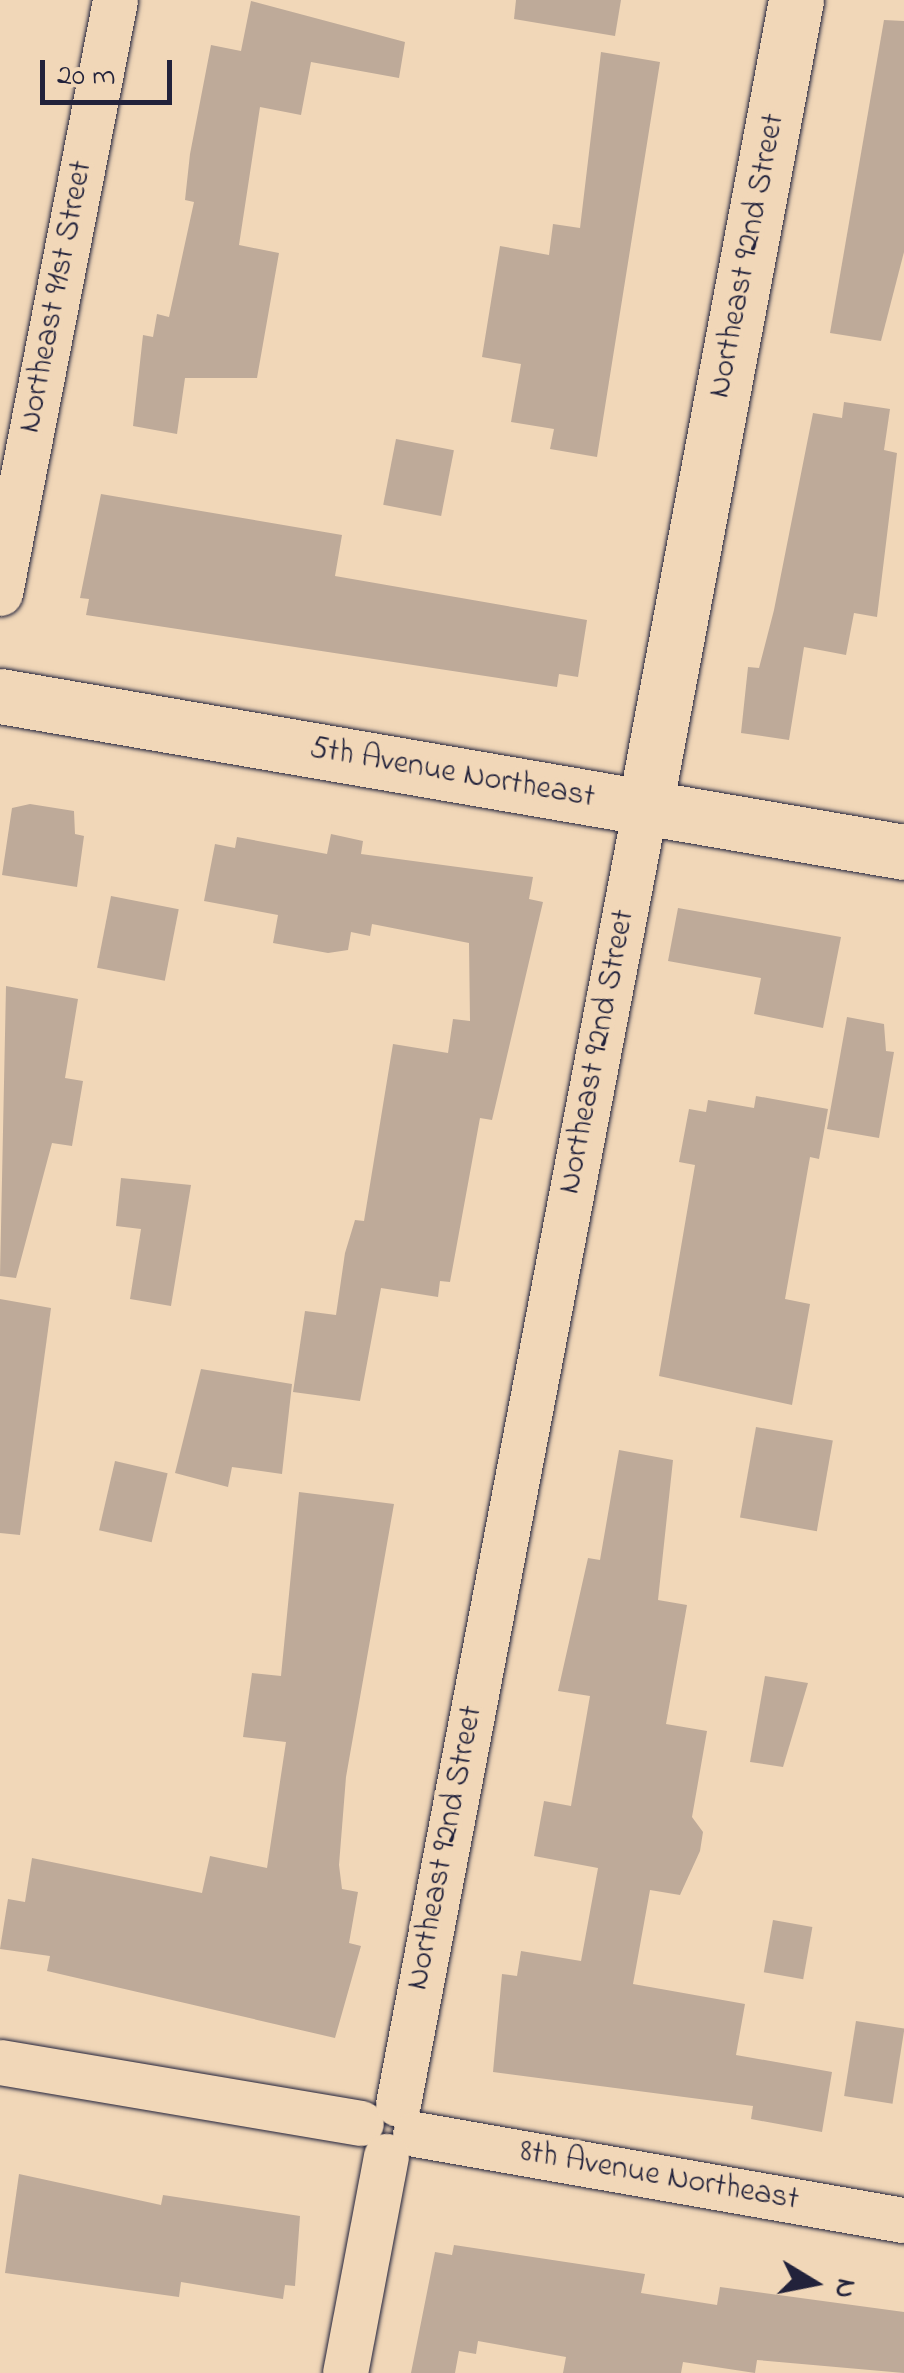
<!DOCTYPE html>
<style>
body{margin:0}
#map{position:relative;width:904px;height:2373px;overflow:hidden;background:#f1d7b8;font-family:"Indie Flower",sans-serif}
div>[style]{position:absolute}
.building>*{inset:0;background:#beaa99;transform-origin:0 0}
.roads{filter:drop-shadow(0 0 2px #22223b) drop-shadow(0 0 2px #22223b)}
.minor>*{height:45px;margin:-22.5px;padding:0 22.5px;transform-origin:22.5px;border-radius:22.5px;background:#f1d7b8}
.tertiary>*{height:55px;margin:-27.5px;padding:0 27.5px;transform-origin:27.5px;border-radius:27.5px;background:#f1d7b8}
.secondary>*{height:55px;margin:-27.5px;padding:0 27.5px;transform-origin:27.5px;border-radius:27.5px;background:#f1d7b8}
span{translate:-50% -50%;white-space:nowrap;text-align:center;line-height:1.15;-webkit-text-stroke:9px #f1d7b8;paint-order:stroke}
.street-label{font-size:32px;color:#22223b}
.north{position:absolute;left:764px;top:2233px;width:100px;height:100px;-webkit-text-stroke:8px #f1d7b8;paint-order:stroke;rotate:100deg;font-size:28px;font-weight:700;line-height:40px;text-align:center;color:#22223b}
.north::after{content:'';display:block;margin:auto;width:35px;height:45px;background:#22223b;clip-path:polygon(50% 0,100% 100%,50% 72%,0 100%)}
.scale{position:absolute;left:40px;top:60px;width:132px;height:45px;box-sizing:border-box;border:5px solid #22223b;border-top:0;padding-left:12px;font-size:30px;line-height:35px;white-space:nowrap;color:#22223b;-webkit-text-stroke:8px #f1d7b8;paint-order:stroke}
</style>
<div id="map">
<div class="building">
<div style="clip-path:polygon(516px 0,621px 0,615px 36px,514px 19px)"></div>
<div style="clip-path:polygon(251px 1px,405px 42px,399px 78px,311px 62px,301px 115px,260px 107px,239px 245px,279px 253px,257px 378px,185px 378px,177px 434px,133px 426px,143px 335px,153px 337px,157px 314px,169px 317px,194px 202px,185px 200px,190px 154px,211px 45px,241px 51px)"></div>
<div style="clip-path:polygon(884px 20px,904px 21px,904px 252px,881px 341px,830px 333px)"></div>
<div style="clip-path:polygon(601px 52px,660px 62px,597px 457px,550px 449px,554px 429px,511px 422px,521px 364px,482px 357px,500px 246px,549px 255px,553px 224px,580px 228px)"></div>
<div style="clip-path:polygon(844px 402px,890px 409px,884px 450px,897px 453px,877px 617px,854px 613px,846px 655px,804px 647px,789px 740px,741px 733px,748px 667px,759px 668px,774px 610px,813px 413px,842px 418px)"></div>
<div style="left:396px;top:439px;width:59px;height:67px;rotate:11deg"></div>
<div style="clip-path:polygon(101px 494px,342px 535px,335px 576px,587px 620px,578px 677px,559px 674px,557px 687px,86px 615px,89px 599px,80px 598px)"></div>
<div style="clip-path:polygon(30px 804px,74px 811px,75px 834px,84px 836px,77px 887px,2px 875px,12px 808px)"></div>
<div style="clip-path:polygon(331px 834px,363px 841px,361px 854px,533px 877px,529px 899px,543px 902px,492px 1120px,480px 1118px,450px 1282px,440px 1281px,438px 1297px,381px 1288px,360px 1401px,293px 1392px,305px 1311px,336px 1315px,345px 1253px,355px 1220px,364px 1221px,393px 1044px,448px 1053px,453px 1019px,470px 1021px,469px 943px,372px 924px,370px 936px,351px 932px,348px 950px,328px 953px,273px 943px,278px 915px,204px 901px,215px 844px,235px 848px,237px 837px,327px 854px)"></div>
<div style="left:111px;top:896px;width:69px;height:73px;rotate:11deg"></div>
<div style="clip-path:polygon(678px 908px,841px 937px,823px 1028px,754px 1014px,761px 978px,668px 961px)"></div>
<div style="clip-path:polygon(6px 986px,78px 999px,65px 1078px,83px 1081px,72px 1146px,52px 1143px,16px 1278px,0 1276px)"></div>
<div style="clip-path:polygon(847px 1017px,884px 1024px,886px 1051px,894px 1052px,879px 1138px,827px 1129px)"></div>
<div style="clip-path:polygon(756px 1096px,828px 1109px,819px 1159px,810px 1157px,785px 1299px,810px 1304px,792px 1405px,659px 1376px,695px 1165px,679px 1162px,689px 1109px,706px 1112px,708px 1100px,754px 1108px)"></div>
<div style="clip-path:polygon(121px 1178px,191px 1185px,171px 1306px,130px 1299px,141px 1229px,116px 1226px)"></div>
<div style="clip-path:polygon(0 1299px,51px 1308px,20px 1535px,0 1533px)"></div>
<div style="clip-path:polygon(201px 1369px,292px 1384px,282px 1474px,232px 1467px,228px 1487px,175px 1473px)"></div>
<div style="left:756px;top:1427px;width:78px;height:92px;rotate:10deg"></div>
<div style="clip-path:polygon(619px 1450px,673px 1460px,658px 1600px,687px 1605px,666px 1724px,707px 1731px,692px 1817px,703px 1832px,700px 1851px,680px 1895px,650px 1890px,633px 1984px,745px 2004px,736px 2055px,832px 2072px,822px 2132px,751px 2119px,753px 2106px,493px 2072px,502px 1974px,517px 1976px,521px 1951px,581px 1961px,598px 1868px,534px 1856px,544px 1801px,571px 1806px,590px 1696px,558px 1691px,588px 1558px,600px 1560px)"></div>
<div style="left:115px;top:1461px;width:54px;height:71px;rotate:13deg"></div>
<div style="clip-path:polygon(299px 1492px,394px 1504px,346px 1777px,339px 1865px,342px 1889px,358px 1892px,349px 1943px,361px 1946px,335px 2038px,47px 1971px,50px 1956px,0 1949px,8px 1899px,25px 1902px,32px 1858px,202px 1893px,210px 1856px,267px 1868px,286px 1742px,243px 1737px,252px 1673px,281px 1676px)"></div>
<div style="clip-path:polygon(765px 1676px,808px 1683px,783px 1767px,750px 1762px)"></div>
<div style="left:773px;top:1920px;width:40px;height:53px;rotate:10deg"></div>
<div style="left:856px;top:2021px;width:49px;height:76px;rotate:9deg"></div>
<div style="clip-path:polygon(19px 2174px,161px 2205px,163px 2195px,300px 2216px,295px 2286px,285px 2285px,283px 2299px,181px 2282px,179px 2297px,5px 2273px)"></div>
<div style="clip-path:polygon(454px 2245px,645px 2274px,641px 2293px,717px 2305px,720px 2287px,904px 2312px,904px 2373px,757px 2360px,755px 2373px,683px 2362px,681px 2373px,563px 2373px,566px 2357px,478px 2341px,476px 2354px,459px 2351px,455px 2373px,411px 2373px,435px 2252px,452px 2255px)"></div>
</div>
<div class="roads">
<div class="minor">
<div style="left:0;top:593px;width:604px;rotate:-79.02deg"></div>
<div style="left:0;top:2062px;width:366px;rotate:9.6deg"></div>
<div style="left:398px;top:2104px;width:1320px;rotate:-79.22deg"></div>
<div style="left:415px;top:2134px;width:497px;rotate:10deg"></div>
<div style="left:345px;top:2373px;width:221px;rotate:-79.3deg"></div>
</div>
<div class="tertiary">
<div style="left:645px;top:807px;width:821px;rotate:-79.4deg"></div>
</div>
<div class="secondary">
<div style="left:0;top:696px;width:917px;rotate:9.79deg"></div>
</div>
</div>
<div class="street-label">
<span style="left:748px;top:256px;rotate:-79deg">Northeast 92nd Street</span>
<span style="left:57px;top:297px;rotate:-79deg">Northeast 91st Street</span>
<span style="left:452px;top:774px;rotate:10deg">5th Avenue Northeast</span>
<span style="left:598px;top:1052px;rotate:-79deg">Northeast 92nd Street</span>
<span style="left:446px;top:1848px;rotate:-79deg">Northeast 92nd Street</span>
<span style="left:659px;top:2177px;rotate:10deg">8th Avenue Northeast</span>
</div>
<div class="north">N</div>
<div class="scale">20 m</div>
</div>
